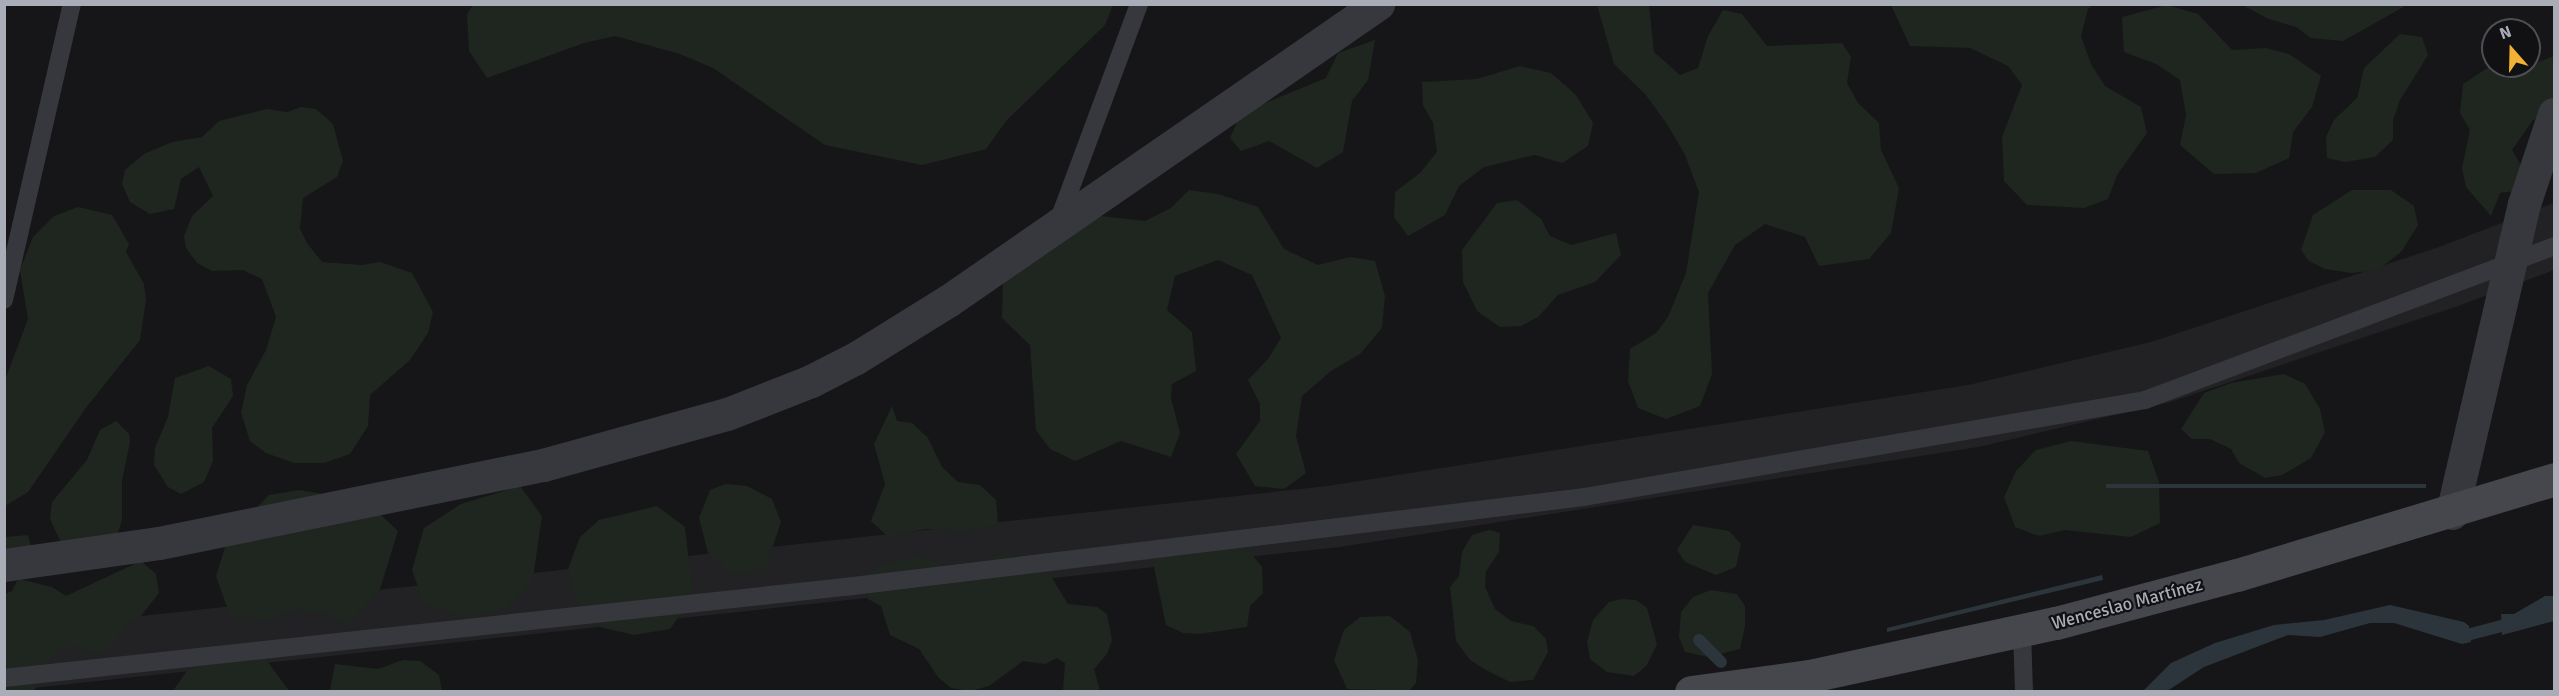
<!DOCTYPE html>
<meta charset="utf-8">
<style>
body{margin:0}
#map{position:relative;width:2559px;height:696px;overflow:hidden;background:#161618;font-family:Signika,sans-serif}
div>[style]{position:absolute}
.built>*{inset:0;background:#222225}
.green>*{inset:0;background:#1e261f}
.water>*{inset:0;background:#2c353c;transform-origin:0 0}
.stream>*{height:12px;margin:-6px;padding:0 6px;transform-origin:6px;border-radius:6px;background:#2c353c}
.service>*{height:18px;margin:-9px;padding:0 9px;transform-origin:9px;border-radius:9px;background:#37383d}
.minor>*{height:33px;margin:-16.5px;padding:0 16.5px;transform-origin:16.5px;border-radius:16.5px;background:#37383d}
.tertiary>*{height:33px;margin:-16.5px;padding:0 16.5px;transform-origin:16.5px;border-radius:16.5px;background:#37383d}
.secondary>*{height:33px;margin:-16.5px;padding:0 16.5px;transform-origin:16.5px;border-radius:16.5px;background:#45474d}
span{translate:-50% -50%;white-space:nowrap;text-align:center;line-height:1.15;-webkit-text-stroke:4.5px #111113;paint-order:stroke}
.street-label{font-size:18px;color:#a8adb8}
.frame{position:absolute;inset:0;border:6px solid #a8adb8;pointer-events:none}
.north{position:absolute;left:2481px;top:18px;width:60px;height:60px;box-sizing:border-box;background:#111113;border:2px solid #4d4f55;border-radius:50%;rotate:340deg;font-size:16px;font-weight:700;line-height:24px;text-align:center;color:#a8adb8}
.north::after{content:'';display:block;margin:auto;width:21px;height:27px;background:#f2b134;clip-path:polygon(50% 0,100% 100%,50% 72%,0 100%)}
</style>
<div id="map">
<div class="built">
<div style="clip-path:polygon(2554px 203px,2554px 270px,2458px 306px,2170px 402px,1978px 447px,1340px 547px,5px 691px,4px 631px,1328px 486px,1968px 385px,2151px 342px,2439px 247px)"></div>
</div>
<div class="green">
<div style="clip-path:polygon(473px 5px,1113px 4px,1113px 5px,1105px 25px,1006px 121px,986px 149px,922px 165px,825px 145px,713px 68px,680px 54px,615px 36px,584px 43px,487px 78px,469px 51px,467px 14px)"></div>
<div style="clip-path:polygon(1597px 5px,1649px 5px,1654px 52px,1680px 75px,1698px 68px,1708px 36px,1723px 10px,1742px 14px,1767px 46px,1842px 43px,1851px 57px,1847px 83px,1858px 103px,1879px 123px,1881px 150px,1899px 188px,1891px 233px,1869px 259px,1819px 266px,1805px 237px,1765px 224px,1735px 245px,1708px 293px,1712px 374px,1700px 406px,1666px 419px,1638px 408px,1628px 381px,1630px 349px,1656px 333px,1668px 317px,1686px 273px,1699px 192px,1685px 155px,1667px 124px,1645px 94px,1614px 64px)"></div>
<div style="clip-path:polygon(1891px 5px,2093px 5px,2088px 9px,2081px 36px,2091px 64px,2105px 86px,2141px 107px,2147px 133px,2117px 175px,2108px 199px,2084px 208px,2027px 205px,2004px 181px,2002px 137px,2022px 85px,2008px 66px,1970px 48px,1910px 46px)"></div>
<div style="clip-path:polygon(2167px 5px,2198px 14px,2232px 50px,2266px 48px,2289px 54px,2321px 76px,2312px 107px,2293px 132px,2289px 158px,2256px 173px,2214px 174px,2180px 145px,2186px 115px,2180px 80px,2156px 64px,2124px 52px,2122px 17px)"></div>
<div style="clip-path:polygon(2407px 5px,2343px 41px,2311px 38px,2296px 27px,2269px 19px,2242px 5px)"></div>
<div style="clip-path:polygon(2400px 34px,2422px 37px,2428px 55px,2400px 100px,2393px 120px,2393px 140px,2375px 157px,2345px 162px,2327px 158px,2326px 137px,2334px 120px,2357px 98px,2364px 68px)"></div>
<div style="clip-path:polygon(1375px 40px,1368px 80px,1352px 101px,1343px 152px,1317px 168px,1269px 141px,1241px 151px,1230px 138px,1241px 113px,1326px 78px,1338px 53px)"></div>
<div style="clip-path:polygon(2554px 56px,2554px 113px,2533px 120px,2512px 150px,2523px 169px,2526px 189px,2500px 193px,2491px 216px,2466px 187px,2462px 168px,2470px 130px,2460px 113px,2463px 84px,2489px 67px,2529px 66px)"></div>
<div style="clip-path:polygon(1520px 66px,1551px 73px,1576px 95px,1593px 123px,1588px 146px,1562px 163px,1535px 155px,1484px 167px,1459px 186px,1445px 215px,1408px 236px,1394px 217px,1395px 192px,1420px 173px,1437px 152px,1433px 123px,1423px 105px,1422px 82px,1477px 79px)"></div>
<div style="clip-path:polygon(301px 107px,316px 109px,333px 124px,343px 161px,337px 177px,303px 198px,300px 229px,307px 243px,322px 262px,362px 265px,380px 262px,412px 273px,433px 312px,428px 333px,410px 360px,370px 395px,368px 426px,350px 454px,324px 463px,294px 463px,266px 453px,250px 441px,241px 413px,247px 385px,266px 350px,276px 317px,262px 279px,243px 270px,212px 271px,197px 263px,186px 248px,184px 236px,192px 216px,213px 196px,199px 167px,181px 179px,174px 209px,150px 214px,130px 202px,122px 184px,125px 170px,144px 154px,172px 142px,202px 137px,219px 121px,267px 109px,287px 112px)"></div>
<div style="clip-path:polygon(1189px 190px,1218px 194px,1258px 207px,1284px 249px,1318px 265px,1350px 257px,1375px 261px,1385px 296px,1382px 328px,1360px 354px,1331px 371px,1302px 396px,1296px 436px,1306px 473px,1284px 489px,1255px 486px,1236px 454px,1260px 421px,1260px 404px,1248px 380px,1268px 359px,1281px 338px,1252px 275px,1218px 260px,1175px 276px,1167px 310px,1192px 332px,1196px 371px,1172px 384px,1171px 398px,1180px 433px,1171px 457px,1121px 441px,1075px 461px,1050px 449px,1036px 430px,1030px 345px,1002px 318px,1003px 282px,1072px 223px,1101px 216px,1145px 221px,1171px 208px)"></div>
<div style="clip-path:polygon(2352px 190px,2391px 190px,2414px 206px,2418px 225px,2402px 251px,2378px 270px,2351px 273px,2325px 269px,2309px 261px,2301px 250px,2313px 215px)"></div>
<div style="clip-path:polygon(1517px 200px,1541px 219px,1550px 236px,1571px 245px,1616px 233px,1621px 255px,1595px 282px,1558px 295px,1538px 317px,1521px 326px,1500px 327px,1477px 311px,1463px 282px,1462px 250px,1497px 203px)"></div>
<div style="clip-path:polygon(78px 207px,112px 215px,129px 244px,126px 252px,144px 284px,146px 300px,140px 340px,85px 409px,28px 492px,5px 506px,5px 380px,28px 319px,20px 270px,33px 237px,54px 216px)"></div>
<div style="clip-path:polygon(209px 366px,231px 379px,233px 396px,212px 428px,213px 461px,204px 482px,181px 494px,168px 487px,154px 465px,155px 448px,168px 417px,175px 378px)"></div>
<div style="clip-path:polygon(2284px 374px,2305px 384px,2320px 409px,2325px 432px,2311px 458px,2282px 475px,2265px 478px,2239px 463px,2231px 449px,2210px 439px,2192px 439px,2181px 429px,2204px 393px,2231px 383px)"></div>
<div style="clip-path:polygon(892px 406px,897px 421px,912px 423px,928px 438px,942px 467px,958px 482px,980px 485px,996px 500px,998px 524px,965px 532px,926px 529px,887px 536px,871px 521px,885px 484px,874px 444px)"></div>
<div style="clip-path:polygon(116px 421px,129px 434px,130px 442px,122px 481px,122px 520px,116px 538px,63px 547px,50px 519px,52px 502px,87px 460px,100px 430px)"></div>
<div style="clip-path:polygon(2071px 441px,2148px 451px,2159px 482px,2160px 523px,2131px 537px,2065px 530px,2039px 536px,2015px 527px,2004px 497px,2016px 471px,2036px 450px)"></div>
<div style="clip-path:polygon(726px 484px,747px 486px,772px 499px,781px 522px,766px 567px,734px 575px,708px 553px,699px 518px,710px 490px)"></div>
<div style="clip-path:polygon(520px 486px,542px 516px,533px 578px,506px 609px,464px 617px,424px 604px,412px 570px,424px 528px,461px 504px)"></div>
<div style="clip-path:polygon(299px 490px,366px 501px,398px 531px,380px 589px,348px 625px,323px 613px,297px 609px,263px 621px,229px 613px,216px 576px,232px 525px,244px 521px,269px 495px)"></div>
<div style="clip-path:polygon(657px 506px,685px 527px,693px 597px,670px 629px,634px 635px,600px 627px,578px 604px,568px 569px,580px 537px,599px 520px)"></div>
<div style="clip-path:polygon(1693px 525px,1729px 531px,1741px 544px,1736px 567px,1716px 575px,1685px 562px,1677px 550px)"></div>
<div style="clip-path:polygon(1489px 530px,1500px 533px,1499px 552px,1486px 571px,1485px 587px,1495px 609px,1511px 621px,1533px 626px,1546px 639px,1548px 652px,1533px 680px,1510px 682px,1486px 670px,1470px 660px,1456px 641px,1450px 587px,1459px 576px,1462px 552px,1472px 535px)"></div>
<div style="clip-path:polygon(28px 535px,31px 546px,19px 579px,52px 587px,66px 596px,141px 561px,156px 574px,159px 593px,140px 617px,123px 627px,115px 644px,95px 655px,73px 645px,55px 652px,34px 691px,5px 691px,5px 594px,12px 591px,18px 579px,5px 580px,5px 537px)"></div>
<div style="clip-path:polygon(1177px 535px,1220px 536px,1249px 551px,1262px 567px,1263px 593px,1250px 606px,1247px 627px,1199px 634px,1183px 633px,1166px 625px,1151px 553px)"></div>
<div style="clip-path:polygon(1005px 554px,1030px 557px,1046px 568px,1068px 604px,1097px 607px,1107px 614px,1112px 640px,1107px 654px,1094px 669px,1100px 691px,1063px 691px,1065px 663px,1057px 658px,1045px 664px,1023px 661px,989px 686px,970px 691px,951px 688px,938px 677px,919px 649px,890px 635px,881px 606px,868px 599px,864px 584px,870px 571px,899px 559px,924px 557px,943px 566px,959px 567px)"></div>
<div style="clip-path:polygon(1711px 590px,1737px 594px,1745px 606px,1745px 626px,1740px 649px,1708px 657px,1685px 652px,1679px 637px,1681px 612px,1693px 597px)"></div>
<div style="clip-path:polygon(1622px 599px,1636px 600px,1647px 608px,1657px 644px,1647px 665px,1634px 676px,1607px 672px,1590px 659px,1587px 642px,1593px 620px,1609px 602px)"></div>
<div style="clip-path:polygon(1390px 616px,1410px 632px,1418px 660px,1416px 683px,1409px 691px,1347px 689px,1334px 660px,1344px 630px,1360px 617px)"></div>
<div style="clip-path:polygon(254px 643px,290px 692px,172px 692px,201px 651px)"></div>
<div style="clip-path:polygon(403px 660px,420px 661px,439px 675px,442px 691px,330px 690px,335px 664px,378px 669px)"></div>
</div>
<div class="water">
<div style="left:2426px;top:484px;width:4px;height:320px;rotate:90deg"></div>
<div style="clip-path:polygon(2102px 575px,2103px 580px,1887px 632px,1887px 628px)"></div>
<div style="clip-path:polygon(2545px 596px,2554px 596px,2554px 621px,2502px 635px,2501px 614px,2514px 614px)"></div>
<div style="clip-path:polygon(2390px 605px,2464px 622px,2469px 626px,2471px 642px,2462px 644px,2394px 623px,2370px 623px,2320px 637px,2288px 635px,2204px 667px,2167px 691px,2143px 691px,2171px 663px,2215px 643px,2274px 625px,2324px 620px)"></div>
</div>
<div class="stream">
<div style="left:2456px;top:633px;width:11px;rotate:10deg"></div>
<div style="left:2467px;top:635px;width:52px;rotate:-14.6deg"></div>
<div style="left:1699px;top:640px;width:31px;rotate:45deg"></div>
</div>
<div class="service">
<div style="left:1058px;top:222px;width:233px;rotate:-69.6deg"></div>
<div style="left:4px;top:300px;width:304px;rotate:-77.1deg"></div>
<div style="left:2022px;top:631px;width:61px;rotate:88.1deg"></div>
<div style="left:4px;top:678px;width:846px;rotate:-6.18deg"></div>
<div style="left:845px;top:587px;width:744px;rotate:-6.94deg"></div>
<div style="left:1584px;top:497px;width:569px;rotate:-9.81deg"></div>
<div style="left:2145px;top:400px;width:437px;rotate:-20.6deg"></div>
</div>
<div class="minor">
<div style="left:2452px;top:513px;width:317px;rotate:-76.9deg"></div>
<div style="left:2524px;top:204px;width:95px;rotate:-71.6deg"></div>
</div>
<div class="tertiary">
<div style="left:4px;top:565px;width:157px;rotate:-8.1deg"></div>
<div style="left:159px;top:543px;width:392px;rotate:-11.5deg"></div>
<div style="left:543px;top:465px;width:191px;rotate:-15.5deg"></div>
<div style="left:727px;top:414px;width:90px;rotate:-21.4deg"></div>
<div style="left:811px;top:381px;width:51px;rotate:-27.1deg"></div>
<div style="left:856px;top:358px;width:108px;rotate:-31.8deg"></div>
<div style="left:948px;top:301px;width:523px;rotate:-34.63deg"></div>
</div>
<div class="secondary">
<div style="left:1691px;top:692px;width:120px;rotate:-7.7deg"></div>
<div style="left:1810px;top:676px;width:252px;rotate:-12.2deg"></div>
<div style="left:2056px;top:623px;width:187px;rotate:-14.9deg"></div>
<div style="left:2237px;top:575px;width:331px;rotate:-16.8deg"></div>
</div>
<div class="street-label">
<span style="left:2127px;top:604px;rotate:-15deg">Wenceslao Martínez</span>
</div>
<div class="frame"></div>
<div class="north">N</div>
</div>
